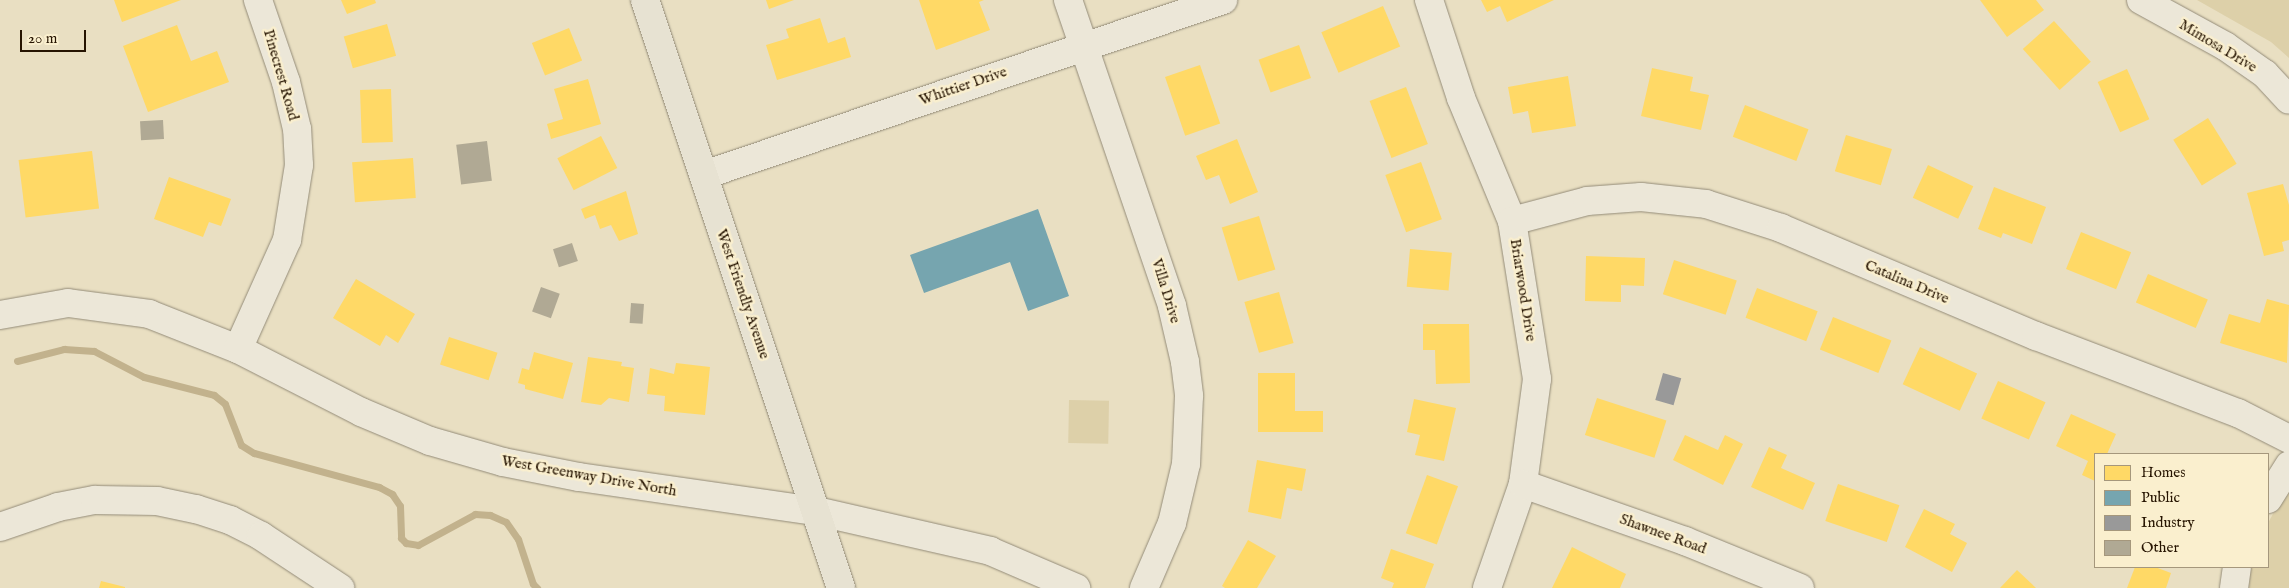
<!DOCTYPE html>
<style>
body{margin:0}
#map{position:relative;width:2289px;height:588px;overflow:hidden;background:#e9dfc2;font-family:"IM FELL English",serif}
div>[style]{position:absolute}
.green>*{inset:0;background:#ddd0a9;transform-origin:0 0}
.homes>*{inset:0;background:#ffd966;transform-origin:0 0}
.public>*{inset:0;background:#76a5af}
.industry>*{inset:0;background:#999;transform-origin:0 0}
.stream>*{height:7px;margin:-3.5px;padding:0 3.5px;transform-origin:3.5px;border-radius:3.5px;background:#c2b28d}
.building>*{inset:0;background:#b0a994;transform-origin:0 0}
.roads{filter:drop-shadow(0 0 1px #938b78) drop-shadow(0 0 1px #938b78)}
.minor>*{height:28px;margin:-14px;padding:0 14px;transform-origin:14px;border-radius:14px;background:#ece7d8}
.major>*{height:28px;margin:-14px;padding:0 14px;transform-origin:14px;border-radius:14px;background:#e7e2d2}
span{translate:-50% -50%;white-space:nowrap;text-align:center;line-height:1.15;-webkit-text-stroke:5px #faefce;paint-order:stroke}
.street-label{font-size:15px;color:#261401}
.legend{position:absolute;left:2094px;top:453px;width:175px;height:115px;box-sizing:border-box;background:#faefce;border:1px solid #a5977c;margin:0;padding:6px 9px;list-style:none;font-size:15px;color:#261401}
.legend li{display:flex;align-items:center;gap:10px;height:25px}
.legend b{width:25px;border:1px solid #a5977c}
.scale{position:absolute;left:20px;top:30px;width:66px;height:22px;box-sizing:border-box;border:2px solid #261401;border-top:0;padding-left:6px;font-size:15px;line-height:18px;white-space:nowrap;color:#261401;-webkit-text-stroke:4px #faefce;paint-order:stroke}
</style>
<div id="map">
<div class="green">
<div style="clip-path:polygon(2197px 0,2289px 0,2289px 58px,2271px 42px)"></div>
<div style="left:1069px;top:400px;width:40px;height:43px;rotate:1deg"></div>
<div style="clip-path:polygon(2289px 485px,2289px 588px,2249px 588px,2250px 567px,2268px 567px,2268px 523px)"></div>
</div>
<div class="homes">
<div style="clip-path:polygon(114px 0,181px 0,122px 22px)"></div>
<div style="clip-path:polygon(341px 0,375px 0,376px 3px,347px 14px)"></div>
<div style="clip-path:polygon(766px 0,794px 0,769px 9px)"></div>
<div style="clip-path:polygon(919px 0,984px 0,979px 2px,990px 30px,936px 50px)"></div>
<div style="clip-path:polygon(1481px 0,1554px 0,1507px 22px,1500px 6px,1487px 12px)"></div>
<div style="clip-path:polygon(1980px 0,2036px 0,2044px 10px,2007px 37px)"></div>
<div style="left:1383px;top:6px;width:44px;height:67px;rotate:67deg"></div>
<div style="clip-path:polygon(820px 18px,828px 43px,845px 37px,851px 57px,777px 80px,766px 45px,789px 38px,786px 29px)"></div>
<div style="left:2054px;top:21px;width:55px;height:42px;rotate:48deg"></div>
<div style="left:387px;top:24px;width:33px;height:45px;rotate:74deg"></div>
<div style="clip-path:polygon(177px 25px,191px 61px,217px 51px,229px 82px,148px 112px,123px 46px)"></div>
<div style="left:569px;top:28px;width:35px;height:40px;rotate:68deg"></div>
<div style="left:1299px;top:45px;width:35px;height:43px;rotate:70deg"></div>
<div style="left:1200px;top:65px;width:62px;height:37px;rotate:71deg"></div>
<div style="clip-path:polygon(1652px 68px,1693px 77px,1690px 91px,1709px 95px,1701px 130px,1641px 116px)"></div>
<div style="left:2127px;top:69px;width:55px;height:32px;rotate:66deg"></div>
<div style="clip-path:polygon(1568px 76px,1576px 126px,1532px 133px,1528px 111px,1513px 114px,1508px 87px)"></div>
<div style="clip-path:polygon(588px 79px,601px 124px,551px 139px,547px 124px,563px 119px,554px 89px)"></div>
<div style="left:1406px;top:87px;width:61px;height:39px;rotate:69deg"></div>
<div style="left:391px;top:89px;width:53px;height:31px;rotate:88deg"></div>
<div style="left:1745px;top:105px;width:68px;height:34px;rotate:21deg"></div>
<div style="left:2208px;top:118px;width:54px;height:41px;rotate:58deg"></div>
<div style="left:1846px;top:135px;width:48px;height:38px;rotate:17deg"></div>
<div style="left:601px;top:136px;width:36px;height:49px;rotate:63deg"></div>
<div style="clip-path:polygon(1237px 139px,1258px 192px,1230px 204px,1219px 175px,1206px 180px,1196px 156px)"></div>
<div style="left:92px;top:151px;width:58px;height:74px;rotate:83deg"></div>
<div style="left:413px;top:158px;width:40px;height:61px;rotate:86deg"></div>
<div style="left:1421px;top:162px;width:61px;height:38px;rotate:70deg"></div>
<div style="left:1928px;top:165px;width:50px;height:36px;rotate:25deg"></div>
<div style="clip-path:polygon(169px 177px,231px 199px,221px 226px,209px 222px,203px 237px,154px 219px)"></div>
<div style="clip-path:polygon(2283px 184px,2289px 205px,2289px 240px,2282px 242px,2284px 251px,2264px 256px,2247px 193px)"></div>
<div style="clip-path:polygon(1994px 187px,2046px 207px,2032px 244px,2003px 233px,2001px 238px,1978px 229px)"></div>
<div style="clip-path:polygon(626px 191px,638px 234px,619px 241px,611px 225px,600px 229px,595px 215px,585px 219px,581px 209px)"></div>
<div style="left:1259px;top:216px;width:56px;height:39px;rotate:73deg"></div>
<div style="left:2081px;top:232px;width:54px;height:40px;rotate:22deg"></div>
<div style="left:1410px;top:249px;width:42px;height:38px;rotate:5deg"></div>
<div style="clip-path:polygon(1586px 256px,1645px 258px,1644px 286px,1621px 285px,1621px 302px,1585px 301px)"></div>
<div style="left:1674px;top:260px;width:66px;height:36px;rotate:18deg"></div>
<div style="left:2148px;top:274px;width:65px;height:31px;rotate:23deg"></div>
<div style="clip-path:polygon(356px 279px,415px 314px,398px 343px,386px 335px,380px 346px,333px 318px)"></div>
<div style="left:1757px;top:288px;width:65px;height:32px;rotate:21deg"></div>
<div style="left:1279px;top:292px;width:53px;height:36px;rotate:74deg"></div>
<div style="clip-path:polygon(2267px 299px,2289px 305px,2287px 363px,2220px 343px,2229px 314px,2260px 323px)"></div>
<div style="left:1833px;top:317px;width:63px;height:35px;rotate:22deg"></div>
<div style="clip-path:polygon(1423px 324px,1469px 324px,1470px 383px,1436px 384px,1435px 350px,1423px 350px)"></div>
<div style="left:449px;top:337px;width:51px;height:29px;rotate:18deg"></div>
<div style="left:1920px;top:347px;width:63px;height:41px;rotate:25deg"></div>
<div style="clip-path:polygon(534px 352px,573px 363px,563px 399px,525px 389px,525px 385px,518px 383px,522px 368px,529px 370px)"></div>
<div style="clip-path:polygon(588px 357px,622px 362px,621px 366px,634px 368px,629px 402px,609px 398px,601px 405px,581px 402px)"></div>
<div style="clip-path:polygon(676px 363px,710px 367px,705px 415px,664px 411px,665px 396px,647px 394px,650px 368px,674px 374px)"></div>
<div style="clip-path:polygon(1258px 373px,1295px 373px,1295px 411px,1323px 411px,1323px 432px,1258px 432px)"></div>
<div style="left:1998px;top:381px;width:52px;height:41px;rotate:24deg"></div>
<div style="left:1597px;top:398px;width:73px;height:39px;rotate:18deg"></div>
<div style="clip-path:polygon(1414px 399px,1456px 408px,1444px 461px,1415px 455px,1420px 435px,1407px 432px)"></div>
<div style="clip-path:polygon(2071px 414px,2116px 434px,2107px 454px,2095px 454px,2095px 481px,2082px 475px,2088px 461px,2056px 446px)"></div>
<div style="clip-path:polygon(1685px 435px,1718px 450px,1725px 435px,1743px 444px,1723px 485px,1673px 460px)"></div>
<div style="clip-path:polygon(1769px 447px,1787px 455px,1781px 468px,1815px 483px,1803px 510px,1751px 487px)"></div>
<div style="clip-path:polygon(1257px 460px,1306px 469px,1302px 491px,1287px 488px,1281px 519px,1248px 512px)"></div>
<div style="left:1427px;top:475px;width:33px;height:62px;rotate:20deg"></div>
<div style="left:1838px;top:484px;width:65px;height:39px;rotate:19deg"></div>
<div style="clip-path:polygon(1924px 509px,1955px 524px,1950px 534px,1967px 543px,1952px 572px,1905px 547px)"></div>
<div style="clip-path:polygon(1248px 540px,1276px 556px,1257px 588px,1225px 588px,1222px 586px)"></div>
<div style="clip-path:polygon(1572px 547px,1626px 574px,1620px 588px,1552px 588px)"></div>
<div style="clip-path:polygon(1391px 549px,1434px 564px,1425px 588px,1392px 588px,1394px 583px,1381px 578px)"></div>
<div style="clip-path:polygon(2135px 567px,2155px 567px,2171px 573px,2166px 588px,2127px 588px)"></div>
<div style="clip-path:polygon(2017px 570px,2036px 588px,2000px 588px)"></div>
<div style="clip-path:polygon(101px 581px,125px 587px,125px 588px,99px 588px)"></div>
</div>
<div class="public">
<div style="clip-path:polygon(1038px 209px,1069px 296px,1028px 311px,1010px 262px,924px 293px,910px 255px)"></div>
</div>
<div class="industry">
<div style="left:1663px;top:373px;width:19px;height:28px;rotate:16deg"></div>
</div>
<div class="stream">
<div style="left:17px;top:361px;width:49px;rotate:-14.3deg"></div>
<div style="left:64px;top:349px;width:30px;rotate:4deg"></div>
<div style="left:94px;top:351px;width:56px;rotate:27.5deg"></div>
<div style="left:144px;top:377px;width:72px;rotate:14.4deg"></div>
<div style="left:214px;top:395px;width:14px;rotate:39deg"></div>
<div style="left:225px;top:404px;width:44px;rotate:68.7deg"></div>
<div style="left:241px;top:445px;width:15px;rotate:32deg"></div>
<div style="left:254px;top:453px;width:130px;rotate:15.2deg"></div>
<div style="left:379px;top:487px;width:15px;rotate:28deg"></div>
<div style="left:392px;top:494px;width:14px;rotate:56deg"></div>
<div style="left:400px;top:506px;width:32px;rotate:88deg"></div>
<div style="left:401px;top:538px;width:7px;rotate:45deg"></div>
<div style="left:406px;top:543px;width:12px;rotate:9deg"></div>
<div style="left:418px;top:545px;width:65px;rotate:-28.5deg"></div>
<div style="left:475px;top:514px;width:15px;rotate:4deg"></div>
<div style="left:490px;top:515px;width:17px;rotate:24deg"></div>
<div style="left:506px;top:522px;width:21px;rotate:55deg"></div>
<div style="left:518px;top:539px;width:47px;rotate:71.6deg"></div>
<div style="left:533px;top:584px;width:6px;rotate:45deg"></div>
</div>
<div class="building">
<div style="left:163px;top:120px;width:19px;height:23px;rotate:87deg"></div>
<div style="left:487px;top:141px;width:40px;height:31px;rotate:83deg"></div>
<div style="left:572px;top:243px;width:19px;height:20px;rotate:72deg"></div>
<div style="left:541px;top:287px;width:20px;height:26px;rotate:20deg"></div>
<div style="left:631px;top:303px;width:13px;height:20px;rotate:4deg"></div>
</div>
<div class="roads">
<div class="minor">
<div style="left:1068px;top:0;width:323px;rotate:71.2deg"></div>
<div style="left:1172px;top:306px;width:57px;rotate:76.9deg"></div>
<div style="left:1185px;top:362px;width:34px;rotate:83deg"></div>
<div style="left:1189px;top:396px;width:68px;rotate:92.5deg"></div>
<div style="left:1186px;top:464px;width:61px;rotate:103.3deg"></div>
<div style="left:1172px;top:523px;width:71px;rotate:113.3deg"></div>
<div style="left:1429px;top:0;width:103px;rotate:71.9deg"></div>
<div style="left:1461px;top:98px;width:133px;rotate:67.5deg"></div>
<div style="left:1512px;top:221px;width:160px;rotate:81deg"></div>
<div style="left:1537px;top:379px;width:106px;rotate:97.6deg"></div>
<div style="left:1523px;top:484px;width:110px;rotate:109.1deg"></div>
<div style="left:2141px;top:0;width:96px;rotate:28.7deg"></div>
<div style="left:2225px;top:46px;width:49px;rotate:35deg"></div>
<div style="left:2265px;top:74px;width:35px;rotate:47deg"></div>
<div style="left:704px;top:175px;width:548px;rotate:-18.63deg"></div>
<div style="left:1512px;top:221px;width:78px;rotate:-14.9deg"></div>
<div style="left:1587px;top:201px;width:54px;rotate:-4.2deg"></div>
<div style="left:1641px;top:197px;width:65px;rotate:6.1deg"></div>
<div style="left:1706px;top:204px;width:79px;rotate:17.7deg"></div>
<div style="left:1781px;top:228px;width:277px;rotate:23deg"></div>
<div style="left:2036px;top:336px;width:216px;rotate:20.9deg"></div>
<div style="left:2238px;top:413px;width:57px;rotate:27deg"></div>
<div style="left:0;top:315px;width:69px;rotate:-10deg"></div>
<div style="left:68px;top:303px;width:82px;rotate:7.7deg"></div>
<div style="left:149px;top:314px;width:96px;rotate:21.5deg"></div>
<div style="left:238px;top:349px;width:138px;rotate:27.1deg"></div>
<div style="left:361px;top:412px;width:75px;rotate:22.8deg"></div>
<div style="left:430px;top:441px;width:76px;rotate:16deg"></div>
<div style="left:503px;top:462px;width:77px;rotate:11.2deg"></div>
<div style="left:579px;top:477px;width:239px;rotate:8.2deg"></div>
<div style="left:816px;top:511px;width:179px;rotate:12.9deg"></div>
<div style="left:990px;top:551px;width:94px;rotate:23.3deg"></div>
<div style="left:238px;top:349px;width:120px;rotate:-65.8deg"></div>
<div style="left:287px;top:240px;width:76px;rotate:-80.9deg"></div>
<div style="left:299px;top:165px;width:36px;rotate:-93deg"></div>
<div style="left:297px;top:129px;width:48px;rotate:-103.2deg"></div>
<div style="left:286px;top:82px;width:87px;rotate:-108.9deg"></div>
<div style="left:1523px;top:484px;width:172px;rotate:19.4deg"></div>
<div style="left:1685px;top:541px;width:124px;rotate:22.2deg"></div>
<div style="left:2268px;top:499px;width:40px;rotate:-58deg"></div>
<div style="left:0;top:527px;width:61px;rotate:-19deg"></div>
<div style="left:58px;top:507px;width:38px;rotate:-11deg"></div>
<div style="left:95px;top:500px;width:62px;rotate:0.9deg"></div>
<div style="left:157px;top:501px;width:40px;rotate:12deg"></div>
<div style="left:196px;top:509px;width:36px;rotate:18deg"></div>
<div style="left:230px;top:520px;width:35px;rotate:27deg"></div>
<div style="left:261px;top:536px;width:95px;rotate:33.4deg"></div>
<div style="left:2234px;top:588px;width:21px;rotate:-82deg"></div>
</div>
<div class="major">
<div style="left:645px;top:0;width:620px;rotate:71.57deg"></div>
</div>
</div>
<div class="street-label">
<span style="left:2218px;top:46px;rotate:31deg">Mimosa Drive</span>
<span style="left:281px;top:75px;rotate:74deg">Pinecrest Road</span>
<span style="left:963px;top:86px;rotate:-19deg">Whittier Drive</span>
<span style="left:1907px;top:282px;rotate:23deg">Catalina Drive</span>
<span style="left:1523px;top:290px;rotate:81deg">Briarwood Drive</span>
<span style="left:1166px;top:291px;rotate:73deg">Villa Drive</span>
<span style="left:743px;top:294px;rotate:71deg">West Friendly Avenue</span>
<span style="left:589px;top:476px;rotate:10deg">West Greenway Drive North</span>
<span style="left:1663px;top:534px;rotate:20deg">Shawnee Road</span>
</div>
<ul class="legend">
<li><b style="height:14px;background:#ffd966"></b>Homes</li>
<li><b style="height:14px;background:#76a5af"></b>Public</li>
<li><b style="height:14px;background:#999"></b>Industry</li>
<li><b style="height:14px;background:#b0a994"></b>Other</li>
</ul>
<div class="scale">20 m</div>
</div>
